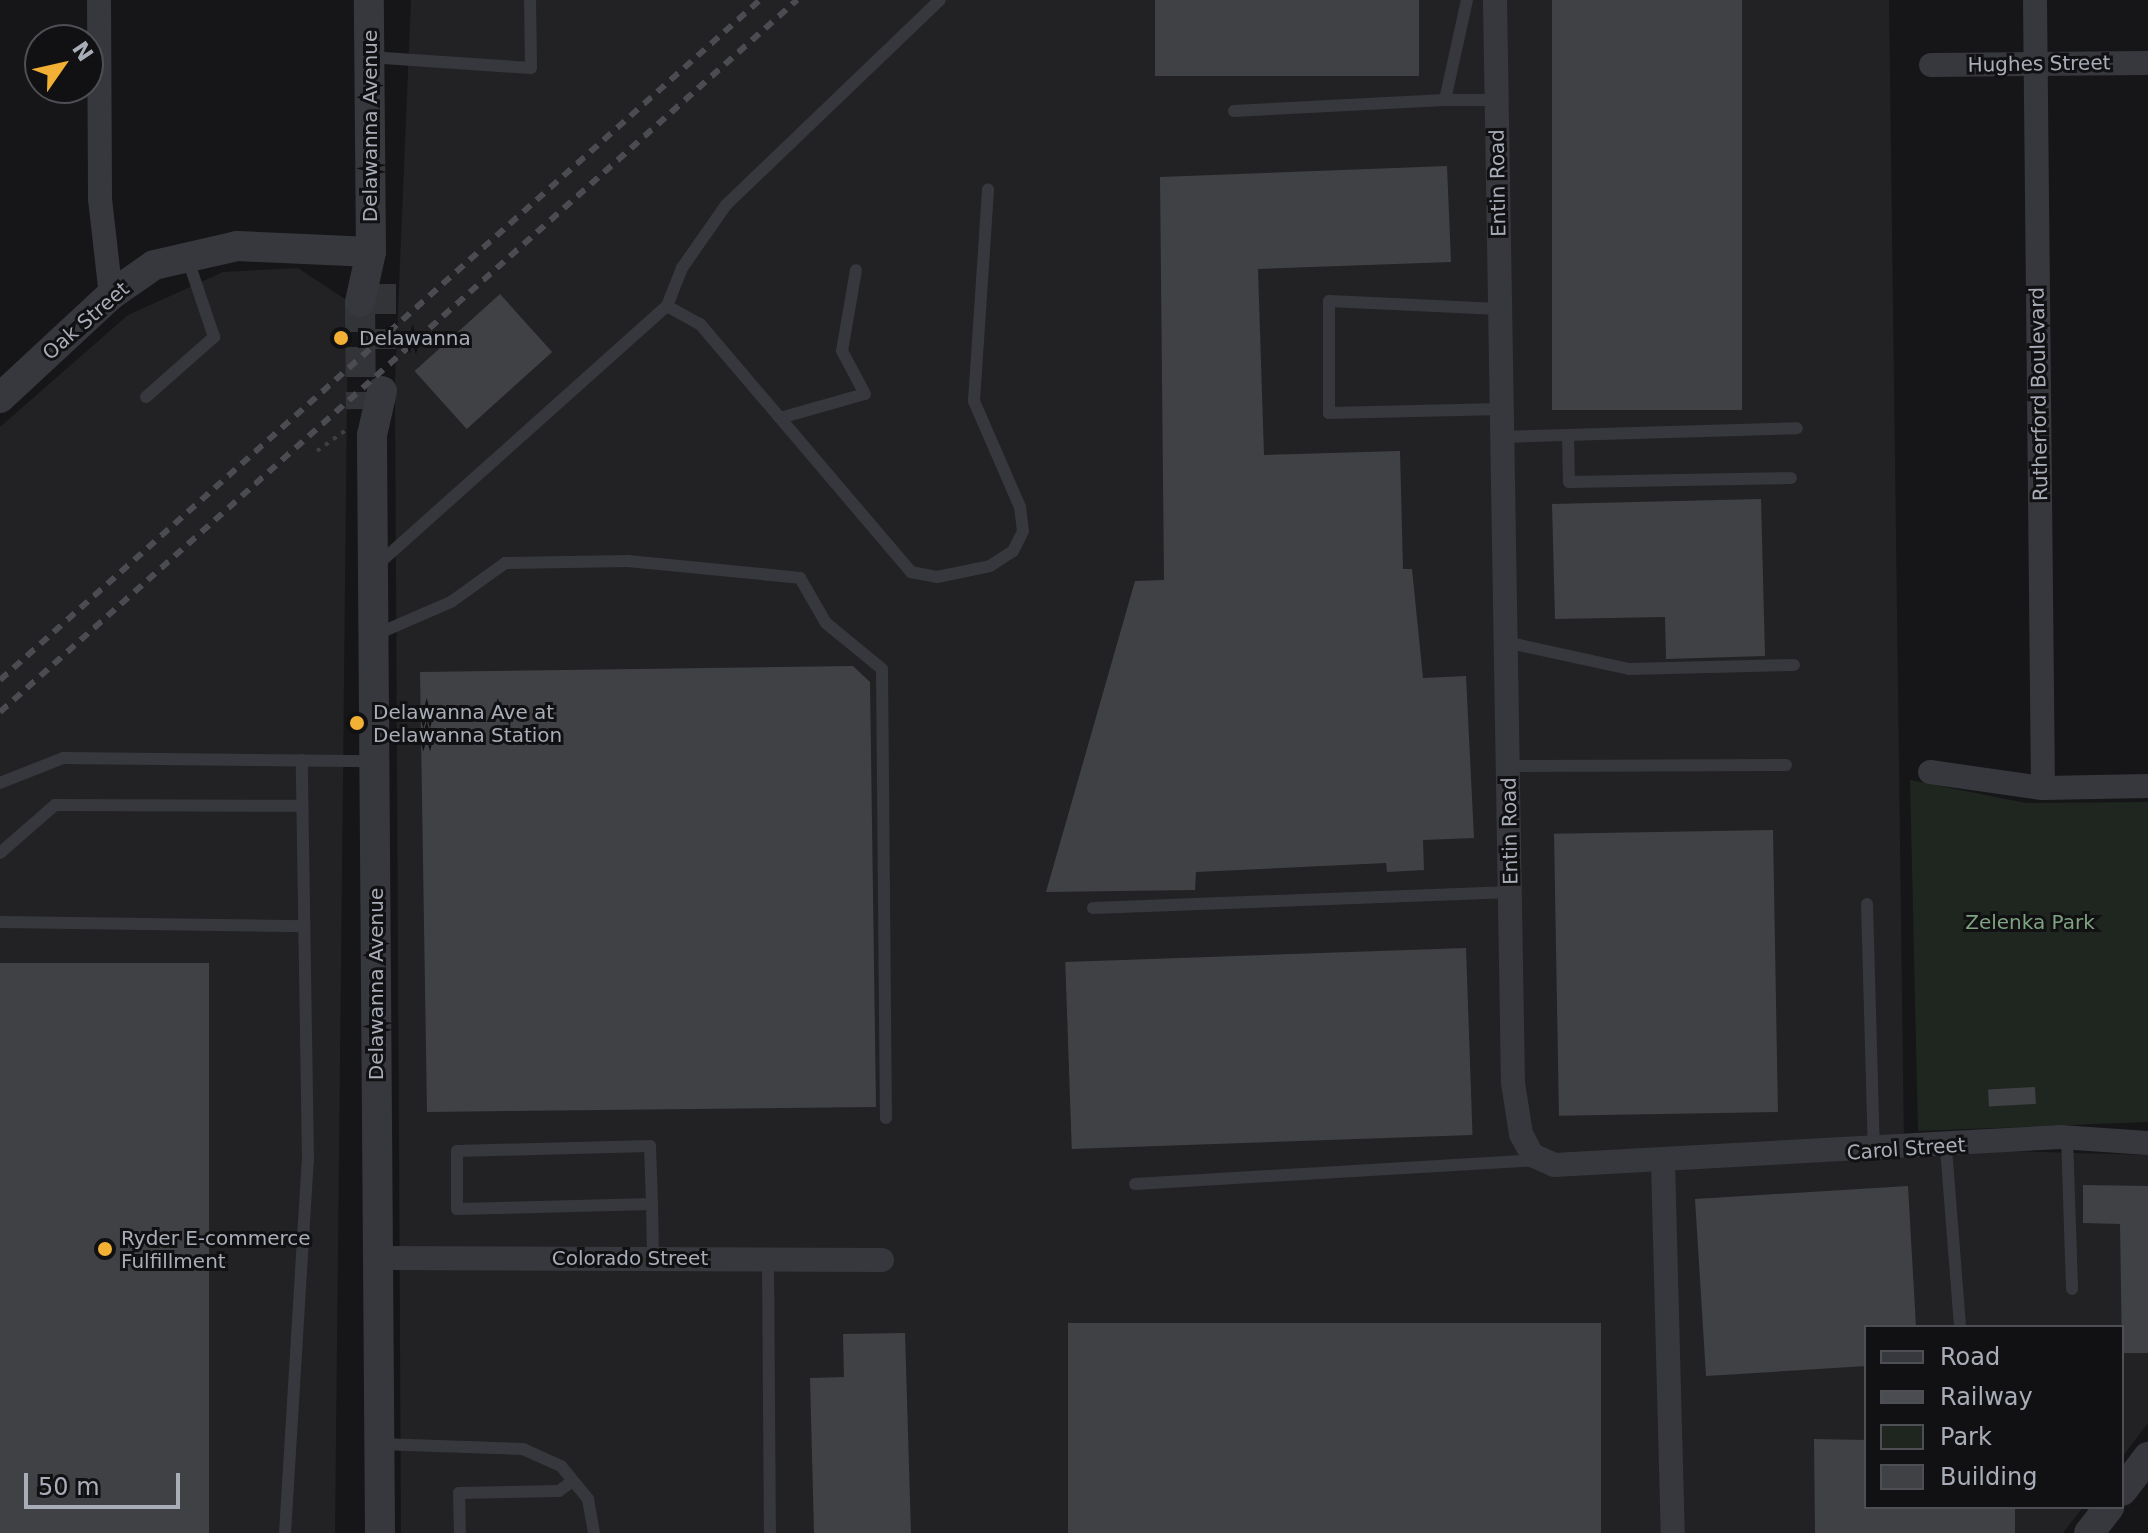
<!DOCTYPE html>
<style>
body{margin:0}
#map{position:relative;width:2148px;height:1533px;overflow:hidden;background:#161618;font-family:"DejaVu Sans",sans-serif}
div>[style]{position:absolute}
.built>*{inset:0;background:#222225}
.green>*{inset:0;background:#1e261f}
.building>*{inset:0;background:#404145;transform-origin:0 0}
.tertiary-tunnel>*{height:30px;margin-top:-15px;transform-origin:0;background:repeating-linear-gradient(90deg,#333438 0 30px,transparent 0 45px)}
.path>*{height:4px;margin-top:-2px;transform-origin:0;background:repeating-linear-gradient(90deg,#3d3f44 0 4px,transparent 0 10px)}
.service>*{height:12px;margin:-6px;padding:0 6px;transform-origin:6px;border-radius:6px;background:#37383d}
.minor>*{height:24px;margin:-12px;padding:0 12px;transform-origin:12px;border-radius:12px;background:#37383d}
.tertiary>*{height:30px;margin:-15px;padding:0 15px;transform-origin:15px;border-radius:15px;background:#37383d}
.rail>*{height:6px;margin-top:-3px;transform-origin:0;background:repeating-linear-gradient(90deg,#4a4c52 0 10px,transparent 0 18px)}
.dots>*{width:22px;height:22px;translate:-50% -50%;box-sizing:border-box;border:4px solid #111113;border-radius:50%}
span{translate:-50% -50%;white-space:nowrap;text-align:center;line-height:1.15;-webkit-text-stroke:6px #111113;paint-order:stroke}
.street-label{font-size:20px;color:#a8adb8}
.poi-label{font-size:20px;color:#a8adb8}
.left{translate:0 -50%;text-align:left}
.park-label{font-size:20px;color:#7fa381}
.legend{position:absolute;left:1864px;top:1325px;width:260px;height:184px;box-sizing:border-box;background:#111113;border:2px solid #4d4f55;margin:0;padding:10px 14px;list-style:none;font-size:24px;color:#a8adb8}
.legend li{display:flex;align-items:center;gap:16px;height:40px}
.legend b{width:40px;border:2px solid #4d4f55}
.north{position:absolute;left:24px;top:24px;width:80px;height:80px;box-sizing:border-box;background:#111113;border:2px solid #4d4f55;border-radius:50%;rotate:56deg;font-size:22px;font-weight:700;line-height:32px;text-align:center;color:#a8adb8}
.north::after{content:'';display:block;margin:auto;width:28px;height:36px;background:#f2b134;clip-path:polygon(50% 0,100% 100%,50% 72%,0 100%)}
.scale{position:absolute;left:24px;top:1473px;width:156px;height:36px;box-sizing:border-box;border:4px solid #a8adb8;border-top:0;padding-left:10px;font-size:24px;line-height:28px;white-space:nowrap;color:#a8adb8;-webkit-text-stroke:6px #111113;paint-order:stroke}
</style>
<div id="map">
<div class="built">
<div style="clip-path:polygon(411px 0,1889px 0,1904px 1148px,2148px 1155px,2148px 1423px,2122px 1457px,2122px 1327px,1866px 1327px,1866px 1507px,2083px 1507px,2063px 1533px,401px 1533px,395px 383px)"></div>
<div style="clip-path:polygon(298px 268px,348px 301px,335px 1533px,0 1533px,0 427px,128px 315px,223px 272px)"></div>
</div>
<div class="green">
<div style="clip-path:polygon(1910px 780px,2026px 803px,2148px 802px,2148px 1122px,1918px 1131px)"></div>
</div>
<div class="building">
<div style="left:1155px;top:0;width:264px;height:76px"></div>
<div style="left:1552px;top:0;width:190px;height:410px"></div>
<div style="clip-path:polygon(1447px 166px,1451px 262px,1258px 269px,1264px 455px,1400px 451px,1403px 569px,1412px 569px,1423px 678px,1466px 676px,1474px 838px,1423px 840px,1424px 870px,1387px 872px,1386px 863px,1196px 872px,1195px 890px,1046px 892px,1135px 581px,1164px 580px,1160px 177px)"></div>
<div style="left:500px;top:294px;width:78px;height:115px;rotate:48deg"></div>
<div style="clip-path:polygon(1761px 499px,1765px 656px,1666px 659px,1665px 617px,1555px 619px,1552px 504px)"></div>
<div style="clip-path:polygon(853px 666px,870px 682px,876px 1107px,427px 1112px,420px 672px)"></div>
<div style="left:1773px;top:830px;width:282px;height:219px;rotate:89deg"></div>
<div style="left:1466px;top:948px;width:187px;height:401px;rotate:88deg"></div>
<div style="left:209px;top:963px;width:570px;height:209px;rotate:90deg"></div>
<div style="left:2035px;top:1087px;width:17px;height:47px;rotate:87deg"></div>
<div style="clip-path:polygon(2083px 1185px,2148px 1186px,2148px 1353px,2122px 1353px,2120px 1224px,2083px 1223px)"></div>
<div style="clip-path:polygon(1908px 1186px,1916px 1327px,1866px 1327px,1866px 1366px,1706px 1376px,1695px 1199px)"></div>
<div style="left:1601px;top:1323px;width:210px;height:533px;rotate:90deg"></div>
<div style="clip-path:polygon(905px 1333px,911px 1533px,814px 1533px,810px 1378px,844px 1377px,843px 1334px)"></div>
<div style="clip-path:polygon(1814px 1439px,1866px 1440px,1866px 1507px,2015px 1507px,2015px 1533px,1815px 1533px)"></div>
</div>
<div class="tertiary-tunnel">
<div style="left:381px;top:284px;width:65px;rotate:90deg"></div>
<div style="left:360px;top:302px;width:107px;rotate:89.5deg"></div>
</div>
<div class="path">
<div style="left:317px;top:451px;width:36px;rotate:-36deg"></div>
</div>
<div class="service">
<div style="left:369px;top:57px;width:162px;rotate:3.9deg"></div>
<div style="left:531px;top:68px;width:68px;rotate:-90.8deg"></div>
<div style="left:1445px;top:100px;width:51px"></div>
<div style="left:1234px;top:111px;width:211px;rotate:-3deg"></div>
<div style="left:1445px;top:100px;width:102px;rotate:-77.6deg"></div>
<div style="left:667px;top:306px;width:41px;rotate:-68.5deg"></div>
<div style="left:682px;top:268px;width:77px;rotate:-55.1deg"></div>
<div style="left:726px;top:205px;width:296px;rotate:-43.8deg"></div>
<div style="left:1499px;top:309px;width:170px;rotate:-177.3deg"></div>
<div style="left:1329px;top:301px;width:112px;rotate:90deg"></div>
<div style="left:1329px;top:413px;width:172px;rotate:-1.3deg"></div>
<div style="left:146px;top:397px;width:91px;rotate:-41.4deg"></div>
<div style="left:214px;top:337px;width:84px;rotate:-108.6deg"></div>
<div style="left:780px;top:418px;width:88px;rotate:-15.8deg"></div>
<div style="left:865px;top:394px;width:49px;rotate:-118.1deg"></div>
<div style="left:842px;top:351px;width:82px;rotate:-80.2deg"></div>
<div style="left:1568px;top:436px;width:46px;rotate:88.8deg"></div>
<div style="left:1569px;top:482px;width:222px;rotate:-1deg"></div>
<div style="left:1502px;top:437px;width:295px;rotate:-1.7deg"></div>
<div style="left:376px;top:566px;width:390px;rotate:-41.8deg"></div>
<div style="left:667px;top:306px;width:38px;rotate:29deg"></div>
<div style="left:700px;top:324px;width:326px;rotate:49.6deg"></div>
<div style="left:911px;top:572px;width:26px;rotate:11deg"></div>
<div style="left:937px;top:577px;width:54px;rotate:-11.7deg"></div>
<div style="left:990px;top:566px;width:27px;rotate:-33deg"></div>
<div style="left:1013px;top:551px;width:22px;rotate:-63deg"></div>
<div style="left:1023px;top:531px;width:24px;rotate:-97deg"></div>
<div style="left:1020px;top:507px;width:116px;rotate:-113.5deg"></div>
<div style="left:974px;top:401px;width:212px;rotate:-86.2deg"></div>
<div style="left:377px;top:634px;width:81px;rotate:-23.4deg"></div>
<div style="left:451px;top:602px;width:67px;rotate:-35.8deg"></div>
<div style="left:505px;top:563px;width:123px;rotate:-0.9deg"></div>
<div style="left:628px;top:561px;width:173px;rotate:5.6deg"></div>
<div style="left:800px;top:578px;width:52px;rotate:60deg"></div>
<div style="left:826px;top:623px;width:72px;rotate:39.4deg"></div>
<div style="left:882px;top:669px;width:449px;rotate:89.5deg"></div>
<div style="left:1510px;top:643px;width:122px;rotate:12.3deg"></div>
<div style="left:1629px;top:669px;width:165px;rotate:-1.4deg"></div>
<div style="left:1509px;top:766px;width:277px;rotate:-0.2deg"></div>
<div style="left:0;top:783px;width:68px;rotate:-21.6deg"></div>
<div style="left:63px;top:758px;width:312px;rotate:0.6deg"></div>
<div style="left:0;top:853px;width:73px;rotate:-41.1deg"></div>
<div style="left:55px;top:805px;width:247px;rotate:0.2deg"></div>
<div style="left:1867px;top:904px;width:245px;rotate:88.4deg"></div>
<div style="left:1093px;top:908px;width:418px;rotate:-2.2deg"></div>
<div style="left:0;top:922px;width:304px;rotate:0.8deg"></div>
<div style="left:2067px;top:1137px;width:152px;rotate:88.1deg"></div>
<div style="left:1946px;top:1148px;width:180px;rotate:85.5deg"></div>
<div style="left:1135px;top:1184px;width:402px;rotate:-3.4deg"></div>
<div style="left:652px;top:1204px;width:195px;rotate:178.5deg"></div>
<div style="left:457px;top:1209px;width:58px;rotate:-90deg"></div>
<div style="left:457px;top:1151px;width:193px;rotate:-1.5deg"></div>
<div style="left:650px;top:1146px;width:58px;rotate:88deg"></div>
<div style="left:652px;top:1204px;width:54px;rotate:88.9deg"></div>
<div style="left:768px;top:1259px;width:274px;rotate:89.6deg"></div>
<div style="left:380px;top:1444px;width:143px;rotate:2deg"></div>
<div style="left:523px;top:1449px;width:42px;rotate:24.1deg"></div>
<div style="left:561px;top:1466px;width:43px;rotate:50.7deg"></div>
<div style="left:588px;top:1499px;width:35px;rotate:80deg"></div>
<div style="left:285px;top:1533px;width:373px;rotate:-86.5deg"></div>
<div style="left:308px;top:1161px;width:401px;rotate:-90.9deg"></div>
<div style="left:460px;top:1533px;width:40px;rotate:-91.4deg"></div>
<div style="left:459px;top:1493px;width:100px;rotate:-1.1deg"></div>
<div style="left:559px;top:1491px;width:17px;rotate:-36deg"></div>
</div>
<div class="minor">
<div style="left:99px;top:0;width:199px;rotate:89.7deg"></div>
<div style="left:100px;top:199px;width:97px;rotate:83.5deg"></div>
<div style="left:1495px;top:0;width:1083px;rotate:89.05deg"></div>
<div style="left:1513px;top:1083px;width:52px;rotate:81.1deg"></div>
<div style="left:1521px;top:1134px;width:24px;rotate:62deg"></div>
<div style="left:1532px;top:1155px;width:24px;rotate:24deg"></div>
<div style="left:1554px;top:1165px;width:507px;rotate:-3.17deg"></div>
<div style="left:2060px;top:1137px;width:88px;rotate:3.9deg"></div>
<div style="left:2035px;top:0;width:788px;rotate:89.42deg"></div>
<div style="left:1931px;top:65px;width:217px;rotate:-0.5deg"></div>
<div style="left:1930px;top:772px;width:114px;rotate:8.1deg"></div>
<div style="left:2043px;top:788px;width:105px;rotate:-1.1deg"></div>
<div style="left:1663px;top:1162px;width:371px;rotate:88.5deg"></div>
<div style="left:378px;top:1258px;width:504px;rotate:0.23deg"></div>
</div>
<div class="tertiary">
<div style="left:360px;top:302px;width:51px;rotate:-77.6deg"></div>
<div style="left:371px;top:252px;width:252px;rotate:-90.5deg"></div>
<div style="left:0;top:398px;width:151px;rotate:-42.9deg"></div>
<div style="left:111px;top:295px;width:52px;rotate:-34.9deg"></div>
<div style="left:154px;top:265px;width:85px;rotate:-12.9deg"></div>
<div style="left:237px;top:246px;width:134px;rotate:2.6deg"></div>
<div style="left:2122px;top:1491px;width:43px;rotate:-52.6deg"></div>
<div style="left:380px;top:1533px;width:1098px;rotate:-90.42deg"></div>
<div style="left:372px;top:435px;width:45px;rotate:-77.2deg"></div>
<div style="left:2089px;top:1533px;width:33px;rotate:-52deg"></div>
</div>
<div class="rail">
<div style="left:0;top:680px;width:1020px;rotate:-41.82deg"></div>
<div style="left:0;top:712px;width:1069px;rotate:-41.78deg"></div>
</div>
<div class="dots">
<div style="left:341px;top:338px;background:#f2b134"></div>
<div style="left:357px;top:723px;background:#f2b134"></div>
<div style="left:105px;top:1249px;background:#f2b134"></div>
</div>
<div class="street-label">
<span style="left:2039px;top:64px;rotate:-1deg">Hughes Street</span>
<span style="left:370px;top:126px;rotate:-90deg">Delawanna Avenue</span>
<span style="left:1498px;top:183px;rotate:-91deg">Entin Road</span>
<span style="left:86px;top:321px;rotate:-41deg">Oak Street</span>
<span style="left:2039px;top:394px;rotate:-91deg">Rutherford Boulevard</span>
<span style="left:1510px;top:831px;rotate:-91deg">Entin Road</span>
<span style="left:376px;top:984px;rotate:-90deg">Delawanna Avenue</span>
<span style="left:1906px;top:1149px;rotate:-4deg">Carol Street</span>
<span style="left:630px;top:1258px">Colorado Street</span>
</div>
<div class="poi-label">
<span class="left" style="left:359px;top:338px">Delawanna</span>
<span class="left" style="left:373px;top:724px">Delawanna Ave at<br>Delawanna Station</span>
<span class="left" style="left:121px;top:1250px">Ryder E-commerce<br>Fulfillment</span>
</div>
<div class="park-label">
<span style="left:2030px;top:922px">Zelenka Park</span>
</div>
<ul class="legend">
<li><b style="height:10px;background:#37383d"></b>Road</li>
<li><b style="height:10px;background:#4a4c52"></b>Railway</li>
<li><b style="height:22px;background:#1e261f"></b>Park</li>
<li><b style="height:22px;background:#404145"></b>Building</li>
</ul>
<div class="north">N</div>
<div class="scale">50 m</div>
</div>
